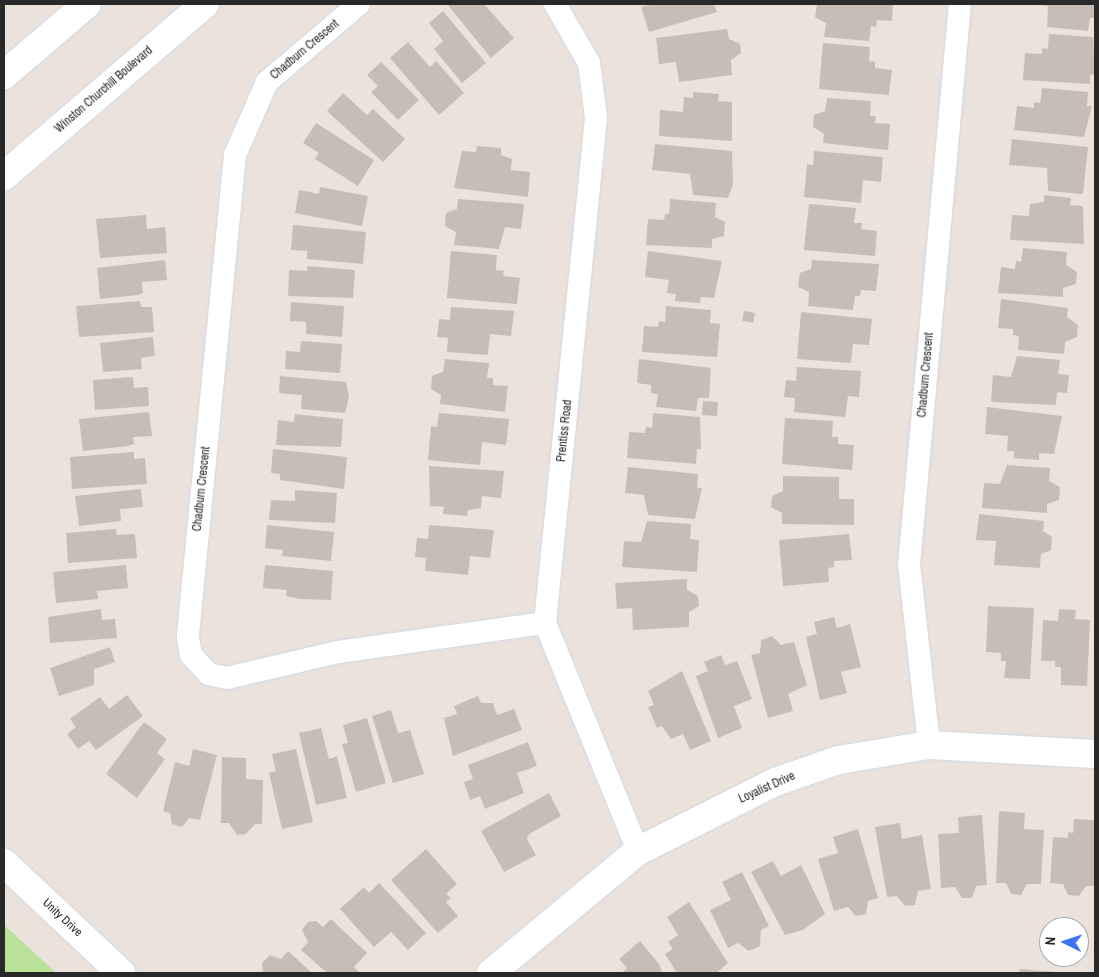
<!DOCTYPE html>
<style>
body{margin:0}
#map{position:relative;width:1099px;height:977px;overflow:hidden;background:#ebe3db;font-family:"Archivo Narrow",sans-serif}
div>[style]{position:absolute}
.green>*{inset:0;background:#b9e199}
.building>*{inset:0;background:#c4beb7;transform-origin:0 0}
.roads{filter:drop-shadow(0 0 1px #d1d6e2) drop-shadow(0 0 1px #d1d6e2)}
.minor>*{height:22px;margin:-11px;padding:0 11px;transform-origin:11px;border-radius:11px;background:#fff}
.tertiary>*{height:28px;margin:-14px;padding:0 14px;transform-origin:14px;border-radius:14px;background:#fff}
.secondary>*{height:28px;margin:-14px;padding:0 14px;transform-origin:14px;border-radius:14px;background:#fff}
span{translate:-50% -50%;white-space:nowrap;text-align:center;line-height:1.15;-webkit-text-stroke:4px #fff;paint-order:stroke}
.street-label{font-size:12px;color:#292929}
.frame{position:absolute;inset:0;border:5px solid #292929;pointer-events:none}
.north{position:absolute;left:1039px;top:917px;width:50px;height:50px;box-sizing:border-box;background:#fff;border:1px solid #a9a9a9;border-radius:50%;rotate:274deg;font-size:14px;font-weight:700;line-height:20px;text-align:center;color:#292929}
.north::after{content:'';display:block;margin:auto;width:18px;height:22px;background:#3f73f5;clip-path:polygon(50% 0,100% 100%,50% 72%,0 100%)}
</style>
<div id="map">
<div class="green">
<div style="clip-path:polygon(4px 925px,50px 967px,56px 973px,4px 973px)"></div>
</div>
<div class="building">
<div style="clip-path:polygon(447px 4px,484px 4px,514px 38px,491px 58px)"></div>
<div style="clip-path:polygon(653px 4px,714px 4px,717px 12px,649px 32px,641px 7px)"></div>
<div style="clip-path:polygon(817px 4px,893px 4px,892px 21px,877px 20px,876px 27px,871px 26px,869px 41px,824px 37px,826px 23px,815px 17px)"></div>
<div style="clip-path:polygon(1035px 4px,1095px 4px,1095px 18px,1090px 18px,1088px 31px,1047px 27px,1048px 6px)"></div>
<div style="clip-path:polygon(443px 11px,486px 63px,462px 83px,434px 49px,443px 41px,429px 23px)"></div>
<div style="clip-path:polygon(727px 29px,729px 39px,740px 44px,741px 53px,731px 60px,732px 75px,679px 82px,676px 62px,659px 64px,656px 38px)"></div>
<div style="clip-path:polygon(1049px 34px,1093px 37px,1095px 75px,1090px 74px,1090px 84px,1023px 80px,1025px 53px,1042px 54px,1042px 48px,1048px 49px)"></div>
<div style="clip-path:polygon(408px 42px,430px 67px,436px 61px,464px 93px,439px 115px,390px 58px)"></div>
<div style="clip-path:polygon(823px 43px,870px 47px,869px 61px,875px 62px,875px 68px,892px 70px,889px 95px,819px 89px)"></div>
<div style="clip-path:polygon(381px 62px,419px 100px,398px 120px,371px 92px,378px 86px,367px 75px)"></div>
<div style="clip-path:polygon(1042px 88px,1088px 92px,1087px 106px,1092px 106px,1084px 137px,1014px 130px,1017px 106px,1034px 108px,1034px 102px,1040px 103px)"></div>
<div style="clip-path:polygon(693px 92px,719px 94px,718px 101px,732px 102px,732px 141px,659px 136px,660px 110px,683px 112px,684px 97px,693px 98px)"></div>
<div style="clip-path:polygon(343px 93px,367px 115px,373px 109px,405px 139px,383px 162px,327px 111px)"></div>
<div style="clip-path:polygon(827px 98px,871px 101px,870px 116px,876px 116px,875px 123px,890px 124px,888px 150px,823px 143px,824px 134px,813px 127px,814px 115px,825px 111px)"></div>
<div style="clip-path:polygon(316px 123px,374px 160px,358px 186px,315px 159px,319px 153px,303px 143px)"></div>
<div style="clip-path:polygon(1012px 139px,1088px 147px,1083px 194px,1048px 191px,1047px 168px,1009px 165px)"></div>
<div style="clip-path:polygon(655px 144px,732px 151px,733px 184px,728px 198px,693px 195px,690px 174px,652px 170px)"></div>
<div style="clip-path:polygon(477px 146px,501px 148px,501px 155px,512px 159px,511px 170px,530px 172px,528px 197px,454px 188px,462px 151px,476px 152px)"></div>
<div style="clip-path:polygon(814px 151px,883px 157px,881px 182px,863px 180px,861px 203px,804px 197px,807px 164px,813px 165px)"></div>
<div style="clip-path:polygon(320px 187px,368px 196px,362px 226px,295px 213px,299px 190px,319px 194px)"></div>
<div style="clip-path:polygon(1044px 195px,1071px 198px,1070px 205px,1083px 206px,1084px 244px,1010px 240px,1012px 215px,1029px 216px,1030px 204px,1044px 202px)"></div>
<div style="clip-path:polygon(458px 199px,524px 204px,521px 229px,505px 227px,499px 249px,454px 245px,456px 232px,445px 226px,446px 213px,457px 209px)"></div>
<div style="clip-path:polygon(670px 199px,716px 203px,715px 217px,725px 222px,724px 236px,712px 239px,712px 248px,646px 245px,648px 219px,664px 220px,665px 214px,669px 214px)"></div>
<div style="clip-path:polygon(809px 204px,856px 208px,854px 223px,862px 223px,861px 229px,877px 231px,875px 256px,804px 250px)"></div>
<div style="clip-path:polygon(146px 215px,147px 229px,165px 227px,167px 253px,100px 258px,96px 219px)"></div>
<div style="clip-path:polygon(293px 225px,366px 232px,363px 264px,307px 259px,307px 251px,291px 250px)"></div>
<div style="clip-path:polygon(1023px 248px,1067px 252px,1066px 265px,1077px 272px,1076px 284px,1063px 288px,1063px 297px,998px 293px,1001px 267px,1015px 269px,1016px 261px,1021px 262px)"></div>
<div style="clip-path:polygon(451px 251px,497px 255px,496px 270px,504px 271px,503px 276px,520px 278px,517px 304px,447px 298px)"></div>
<div style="clip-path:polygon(648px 251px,722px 261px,714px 298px,701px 297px,700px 303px,675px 301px,676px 294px,667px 293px,669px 280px,645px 277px)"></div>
<div style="clip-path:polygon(165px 260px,167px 280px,142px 282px,143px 293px,138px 295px,100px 299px,97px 268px)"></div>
<div style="clip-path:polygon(812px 260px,879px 264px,876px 291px,861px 290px,860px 296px,855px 296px,853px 310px,808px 306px,809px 292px,798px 287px,800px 273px,811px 269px)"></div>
<div style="clip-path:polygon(307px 266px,355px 270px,353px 298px,288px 296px,289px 270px,307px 271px)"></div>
<div style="clip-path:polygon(1001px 299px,1068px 308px,1067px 317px,1078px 325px,1077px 337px,1065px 342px,1064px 354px,1018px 350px,1019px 336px,1013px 335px,1013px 329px,998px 328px)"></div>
<div style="clip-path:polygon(140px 301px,141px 307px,152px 307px,154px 332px,79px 337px,76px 306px)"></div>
<div style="clip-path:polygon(291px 302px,344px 306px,342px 337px,306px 334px,306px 322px,290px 321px)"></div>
<div style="clip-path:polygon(666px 306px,711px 310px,710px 323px,720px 324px,717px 357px,642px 352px,644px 326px,658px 327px,659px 321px,665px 322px)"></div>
<div style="clip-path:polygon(451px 307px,514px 311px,511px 336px,490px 334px,488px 355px,447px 352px,448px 338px,437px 337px,439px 319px,450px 320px)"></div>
<div style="left:744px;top:311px;width:11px;height:10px;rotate:10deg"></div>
<div style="clip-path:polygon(801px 312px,872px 319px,869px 345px,853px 344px,851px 363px,797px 359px)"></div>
<div style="clip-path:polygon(153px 337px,155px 356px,141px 358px,142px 369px,103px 372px,100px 343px)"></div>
<div style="clip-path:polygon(301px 341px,342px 344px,340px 373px,285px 369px,286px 351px,300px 352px)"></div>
<div style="clip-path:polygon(1017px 356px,1060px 360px,1058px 374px,1069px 375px,1067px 393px,1057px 392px,1056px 405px,991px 402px,993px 375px,1011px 377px)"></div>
<div style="clip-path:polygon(445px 359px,489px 363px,487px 378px,493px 378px,493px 385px,508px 386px,505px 412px,440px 404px,441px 395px,431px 389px,432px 376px,443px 372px)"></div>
<div style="clip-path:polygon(639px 359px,711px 368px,709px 398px,698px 398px,696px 411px,656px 407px,658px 394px,651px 393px,651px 385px,637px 383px)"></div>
<div style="clip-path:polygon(797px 367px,861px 371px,859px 397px,848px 396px,845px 417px,794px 412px,795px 398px,784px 397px,786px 380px,796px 381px)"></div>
<div style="clip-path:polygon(280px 376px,346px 382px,349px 397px,345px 413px,301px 409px,302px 395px,279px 393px)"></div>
<div style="clip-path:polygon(133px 377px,134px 388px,148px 387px,149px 406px,95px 410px,93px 380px)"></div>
<div style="left:703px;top:401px;width:15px;height:14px;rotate:4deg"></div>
<div style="clip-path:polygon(987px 407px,1062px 416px,1054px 454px,1039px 453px,1039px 460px,1014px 458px,1014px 451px,1007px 451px,1008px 436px,985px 434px)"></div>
<div style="clip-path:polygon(149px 412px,152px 436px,133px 437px,134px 444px,128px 446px,83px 451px,79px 419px)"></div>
<div style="clip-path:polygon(439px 413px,509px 419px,506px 445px,482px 442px,480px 465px,428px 460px,431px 426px,437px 427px)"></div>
<div style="clip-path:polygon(653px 413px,700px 417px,701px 449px,697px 449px,696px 464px,627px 458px,629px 432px,645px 433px,646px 427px,652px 428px)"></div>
<div style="clip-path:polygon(295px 414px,343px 419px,341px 447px,276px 445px,278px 420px,294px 422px)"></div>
<div style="clip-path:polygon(785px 418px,833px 421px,832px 437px,838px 437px,838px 444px,854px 445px,852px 470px,782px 464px)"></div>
<div style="clip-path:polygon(273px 449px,347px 457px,344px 489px,280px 480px,280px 474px,271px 473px)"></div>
<div style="clip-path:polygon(134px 452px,134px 459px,145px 458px,147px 484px,72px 489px,70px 457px)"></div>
<div style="clip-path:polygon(1007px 465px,1050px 468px,1049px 481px,1060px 487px,1059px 500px,1047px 504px,1047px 513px,982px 508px,984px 483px,1000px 484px)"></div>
<div style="clip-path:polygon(429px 466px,504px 471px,501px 498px,482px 496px,481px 508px,468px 510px,467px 516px,443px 514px,444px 507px,430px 506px)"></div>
<div style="clip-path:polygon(628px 467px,698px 474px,697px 488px,702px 488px,695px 519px,648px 515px,644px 495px,625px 493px)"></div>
<div style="clip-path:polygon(783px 476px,839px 477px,839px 499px,854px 499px,854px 525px,782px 524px,782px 513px,771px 507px,772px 496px,783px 491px)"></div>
<div style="clip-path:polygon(141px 489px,143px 507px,120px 509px,121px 521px,79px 526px,75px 496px)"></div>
<div style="clip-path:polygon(295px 490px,337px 493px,335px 523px,269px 520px,271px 500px,295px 501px)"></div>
<div style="clip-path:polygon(979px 514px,1044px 521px,1043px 531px,1052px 537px,1051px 550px,1041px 554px,1040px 568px,994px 565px,996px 541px,976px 540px)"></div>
<div style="clip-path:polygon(647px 521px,691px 524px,690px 539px,699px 540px,697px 572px,622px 567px,624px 541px,641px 542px)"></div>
<div style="clip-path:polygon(267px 525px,334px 532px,331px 561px,282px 556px,283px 550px,265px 548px)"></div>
<div style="clip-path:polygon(429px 525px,494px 530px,490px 558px,470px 556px,468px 575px,425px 571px,426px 558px,415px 557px,417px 538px,428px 539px)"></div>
<div style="clip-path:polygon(116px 529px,117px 535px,135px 534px,137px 558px,68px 563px,66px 533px)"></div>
<div style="clip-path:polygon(849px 534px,852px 560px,834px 561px,834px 567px,828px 568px,829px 582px,783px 586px,779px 540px)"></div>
<div style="clip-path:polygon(126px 565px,128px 588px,97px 591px,98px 599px,56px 603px,53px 572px)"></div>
<div style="clip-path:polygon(265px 565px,333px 571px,331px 600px,300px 599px,286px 596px,287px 590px,263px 588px)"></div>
<div style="clip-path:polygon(687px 579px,687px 590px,698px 596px,699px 606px,689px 612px,689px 627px,633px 630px,632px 608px,617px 609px,615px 583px)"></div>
<div style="clip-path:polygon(988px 606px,1034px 608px,1030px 679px,1004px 678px,1006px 661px,1001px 661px,1001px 653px,986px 652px)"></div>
<div style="clip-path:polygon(101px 609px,102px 620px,115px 619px,117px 638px,50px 643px,48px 617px)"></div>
<div style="clip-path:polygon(1059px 609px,1076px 610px,1075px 619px,1090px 620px,1087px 686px,1061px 685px,1061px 667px,1055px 667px,1055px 661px,1041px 661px,1043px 620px,1058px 621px)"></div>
<div style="clip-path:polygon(834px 617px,837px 628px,850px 624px,861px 667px,841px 672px,847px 693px,820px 700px,806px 637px,817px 634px,814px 622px)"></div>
<div style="clip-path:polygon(772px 636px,781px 645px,794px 642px,807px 685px,788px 694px,793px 711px,768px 718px,751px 655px,760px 653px,761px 640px)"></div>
<div style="clip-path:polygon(110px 647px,115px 662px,94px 669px,94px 685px,59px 696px,50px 668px)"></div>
<div style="clip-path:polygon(721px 655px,725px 665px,737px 661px,752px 699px,734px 706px,742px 728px,718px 738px,696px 676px,708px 671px,704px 662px)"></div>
<div style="clip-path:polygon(682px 671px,711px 741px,690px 750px,683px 734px,671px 739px,662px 726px,657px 728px,648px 707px,654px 705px,648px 691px)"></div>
<div style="clip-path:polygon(127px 695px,143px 716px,96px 750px,89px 741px,78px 749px,67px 734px,76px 727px,70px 719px,100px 697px,109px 709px)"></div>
<div style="clip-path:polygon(478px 696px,481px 703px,493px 703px,497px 715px,514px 709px,522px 730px,453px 756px,444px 718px,457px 714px,454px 706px)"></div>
<div style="clip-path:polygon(391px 710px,398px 733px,410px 730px,424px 774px,393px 783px,372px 716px)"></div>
<div style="clip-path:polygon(367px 718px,386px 783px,356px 792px,342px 744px,348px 743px,343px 725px)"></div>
<div style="clip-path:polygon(144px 722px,167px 739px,157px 753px,165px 759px,137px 798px,106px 774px)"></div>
<div style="clip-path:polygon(321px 728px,329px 759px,337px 756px,347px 798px,316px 805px,299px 733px)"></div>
<div style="clip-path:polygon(528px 742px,537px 766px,517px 773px,524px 793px,485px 809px,480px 796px,470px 800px,464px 782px,473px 779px,468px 765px)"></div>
<div style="clip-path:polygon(193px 749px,217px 755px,200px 820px,189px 818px,182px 827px,172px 824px,170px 813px,163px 811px,175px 762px,189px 766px)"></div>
<div style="clip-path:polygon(296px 749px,313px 822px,282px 829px,269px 773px,276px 771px,272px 754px)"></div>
<div style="clip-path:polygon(222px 757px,246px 758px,246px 779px,263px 780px,262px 824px,255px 824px,246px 834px,237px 835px,229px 823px,221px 823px)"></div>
<div style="clip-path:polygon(549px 793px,561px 816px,529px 834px,527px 839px,536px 855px,504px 872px,481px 831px)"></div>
<div style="clip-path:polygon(999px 811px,1025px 813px,1024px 829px,1044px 830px,1041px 884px,1027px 884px,1021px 895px,1011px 894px,1006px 883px,996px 883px)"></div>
<div style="clip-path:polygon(982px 815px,987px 885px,976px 886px,972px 898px,962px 898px,955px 887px,941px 888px,938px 834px,959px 833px,958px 817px)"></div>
<div style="clip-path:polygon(1074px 819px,1095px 820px,1095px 886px,1086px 886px,1079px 896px,1068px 895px,1063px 884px,1050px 883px,1053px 837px,1068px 838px,1068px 832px,1073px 833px)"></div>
<div style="clip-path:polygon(900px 823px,902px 839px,922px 835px,931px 889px,918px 891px,915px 905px,905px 906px,897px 896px,887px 897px,875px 827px)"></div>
<div style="clip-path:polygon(858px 829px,878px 898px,868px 901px,866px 914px,856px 916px,848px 907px,834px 911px,818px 859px,838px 853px,833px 837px)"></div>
<div style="clip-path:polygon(426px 849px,457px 884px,446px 894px,451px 898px,446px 902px,458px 916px,438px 933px,391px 880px)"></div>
<div style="clip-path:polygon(773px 861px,781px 876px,801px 865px,825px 914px,803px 930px,785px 935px,751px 872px)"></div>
<div style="clip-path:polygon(742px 872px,769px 926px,761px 930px,760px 946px,749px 951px,738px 943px,728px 948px,710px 910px,731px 900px,722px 882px)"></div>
<div style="clip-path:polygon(379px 883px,426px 933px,408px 950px,391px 932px,374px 947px,340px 909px,364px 887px,369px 893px)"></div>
<div style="clip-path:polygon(689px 902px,728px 963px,716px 973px,677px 973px,665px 954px,673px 949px,668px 942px,678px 935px,667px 917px)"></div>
<div style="clip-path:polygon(331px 919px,367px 953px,354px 967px,360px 973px,327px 973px,301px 950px,308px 942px,302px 930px,308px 922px,316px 921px,323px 927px)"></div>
<div style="clip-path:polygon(640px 941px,659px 964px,662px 973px,622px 973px,627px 968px,619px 959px)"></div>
<div style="clip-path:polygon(288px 951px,312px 973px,263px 972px,262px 963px,270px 955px,281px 959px)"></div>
<div style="clip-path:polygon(1020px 969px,1056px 972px,1056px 973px,1019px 973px)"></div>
</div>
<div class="roads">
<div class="minor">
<div style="left:359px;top:4px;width:121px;rotate:139.7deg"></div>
<div style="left:267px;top:82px;width:80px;rotate:113.7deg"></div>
<div style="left:235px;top:155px;width:484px;rotate:95.6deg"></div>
<div style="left:188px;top:637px;width:18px;rotate:81deg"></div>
<div style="left:191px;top:655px;width:26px;rotate:47deg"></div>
<div style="left:209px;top:674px;width:18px;rotate:13deg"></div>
<div style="left:227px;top:678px;width:114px;rotate:-13.2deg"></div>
<div style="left:338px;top:652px;width:209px;rotate:-8deg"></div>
<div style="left:555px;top:4px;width:68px;rotate:60deg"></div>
<div style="left:589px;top:63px;width:55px;rotate:82.7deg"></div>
<div style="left:596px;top:118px;width:508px;rotate:95.77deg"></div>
<div style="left:545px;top:623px;width:246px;rotate:67.8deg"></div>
<div style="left:929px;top:745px;width:181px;rotate:-96.3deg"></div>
<div style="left:909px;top:565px;width:563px;rotate:-84.81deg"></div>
</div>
<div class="tertiary">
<div style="left:4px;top:863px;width:161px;rotate:43.2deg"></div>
<div style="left:491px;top:973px;width:191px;rotate:-39.7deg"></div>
<div style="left:638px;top:851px;width:153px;rotate:-26.7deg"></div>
<div style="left:775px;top:782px;width:68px;rotate:-19deg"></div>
<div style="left:839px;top:760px;width:91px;rotate:-9.5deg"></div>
<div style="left:929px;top:745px;width:166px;rotate:3.1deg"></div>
</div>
<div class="secondary">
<div style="left:4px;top:75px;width:109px;rotate:-40.5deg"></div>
<div style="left:4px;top:176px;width:265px;rotate:-40.6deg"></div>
</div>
</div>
<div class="street-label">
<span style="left:305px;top:50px;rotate:-40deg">Chadburn Crescent</span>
<span style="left:104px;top:90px;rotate:-41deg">Winston Churchill Boulevard</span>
<span style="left:926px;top:375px;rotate:-85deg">Chadburn Crescent</span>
<span style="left:565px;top:431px;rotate:-84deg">Prentiss Road</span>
<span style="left:202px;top:489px;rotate:-84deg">Chadburn Crescent</span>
<span style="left:767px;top:788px;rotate:-24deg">Loyalist Drive</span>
<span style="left:62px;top:918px;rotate:43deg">Unity Drive</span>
</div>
<div class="frame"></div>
<div class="north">N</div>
</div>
